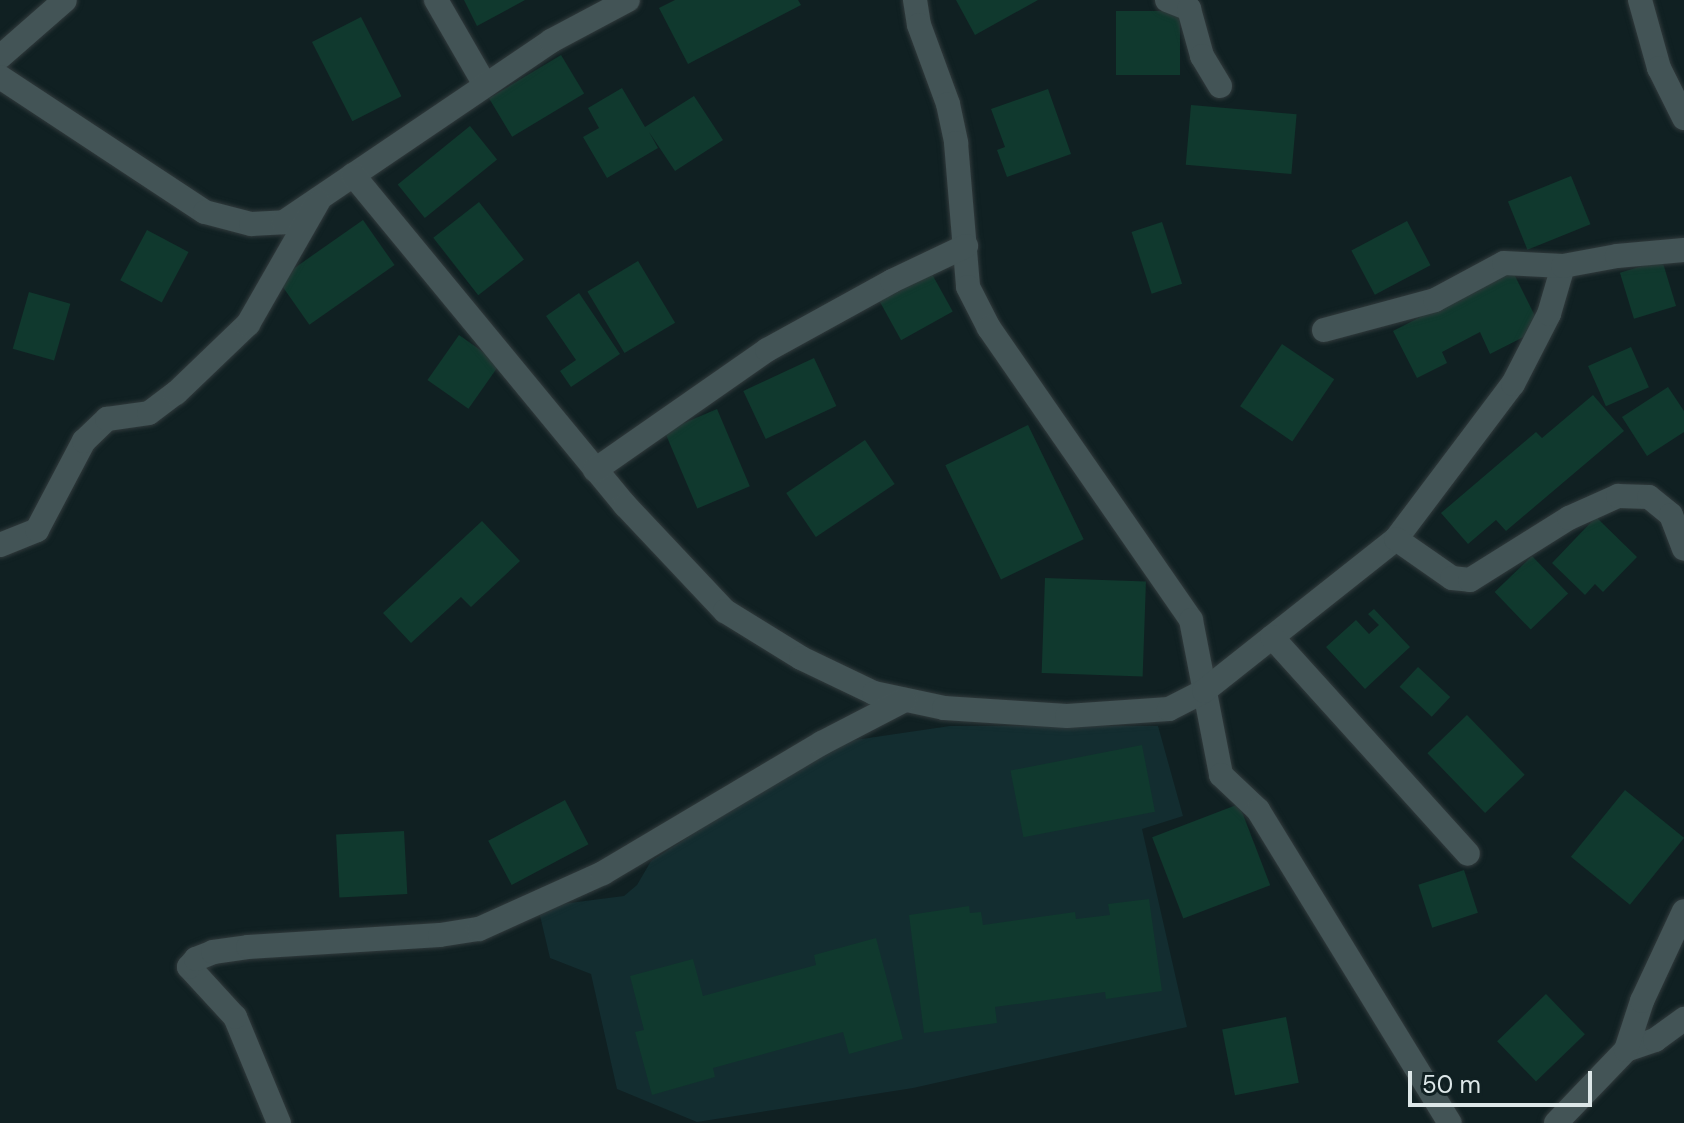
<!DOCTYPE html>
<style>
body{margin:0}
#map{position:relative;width:1684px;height:1123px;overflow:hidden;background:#102022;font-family:"DM Sans",sans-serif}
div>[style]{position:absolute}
.built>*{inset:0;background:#132d30}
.building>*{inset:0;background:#10392e;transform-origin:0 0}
.roads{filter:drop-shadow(0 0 2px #313a3c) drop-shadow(0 0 2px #313a3c)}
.minor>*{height:24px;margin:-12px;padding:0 12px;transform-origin:12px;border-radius:12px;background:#435456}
span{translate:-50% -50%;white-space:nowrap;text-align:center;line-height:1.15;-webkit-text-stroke:8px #102022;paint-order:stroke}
.scale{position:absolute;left:1408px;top:1071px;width:184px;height:36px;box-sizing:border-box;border:4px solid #dde7e8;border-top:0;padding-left:10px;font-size:24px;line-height:28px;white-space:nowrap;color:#dde7e8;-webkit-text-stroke:6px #102022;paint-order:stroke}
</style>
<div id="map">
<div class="built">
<div style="clip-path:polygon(950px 726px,1158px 726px,1183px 816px,1142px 829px,1187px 1027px,913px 1088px,697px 1122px,617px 1089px,591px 974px,550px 958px,538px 907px,624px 896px,637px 885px,651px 861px,756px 793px,848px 741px)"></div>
</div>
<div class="building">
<div style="clip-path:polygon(464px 0,525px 0,477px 26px)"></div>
<div style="clip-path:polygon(675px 0,798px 0,801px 5px,688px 64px,659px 8px)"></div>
<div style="clip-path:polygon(956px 0,1038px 0,975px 35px)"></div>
<div style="left:1116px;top:11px;width:64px;height:64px"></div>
<div style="left:361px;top:17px;width:89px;height:55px;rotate:63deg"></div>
<div style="left:561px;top:55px;width:45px;height:84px;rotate:59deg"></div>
<div style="clip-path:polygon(622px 88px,645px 127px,694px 96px,723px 140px,675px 171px,649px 132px,658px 148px,607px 178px,583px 137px,599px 128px,588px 108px)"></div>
<div style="clip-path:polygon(1048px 89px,1071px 154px,1007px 177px,997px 150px,1005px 147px,991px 109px)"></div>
<div style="left:1191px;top:105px;width:106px;height:60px;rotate:5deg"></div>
<div style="left:470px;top:126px;width:43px;height:93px;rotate:51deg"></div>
<div style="left:1571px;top:176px;width:52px;height:68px;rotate:68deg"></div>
<div style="left:479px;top:202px;width:73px;height:58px;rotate:52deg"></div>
<div style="left:363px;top:220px;width:55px;height:104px;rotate:55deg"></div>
<div style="left:1407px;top:221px;width:50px;height:63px;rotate:62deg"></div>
<div style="left:1162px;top:222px;width:65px;height:32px;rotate:72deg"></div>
<div style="left:147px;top:230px;width:47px;height:57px;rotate:28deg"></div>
<div style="left:1662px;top:260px;width:48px;height:44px;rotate:73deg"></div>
<div style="left:638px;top:261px;width:72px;height:59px;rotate:59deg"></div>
<div style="left:928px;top:267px;width:51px;height:59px;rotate:61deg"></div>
<div style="clip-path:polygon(1512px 270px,1541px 328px,1490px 354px,1480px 332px,1442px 352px,1447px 363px,1417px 378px,1393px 331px)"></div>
<div style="left:29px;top:292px;width:43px;height:59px;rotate:16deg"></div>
<div style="clip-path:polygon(579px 293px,620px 354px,571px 387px,560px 371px,576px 360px,546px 316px)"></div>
<div style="left:459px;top:335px;width:50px;height:55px;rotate:35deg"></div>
<div style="left:1282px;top:344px;width:63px;height:75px;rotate:34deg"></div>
<div style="left:1631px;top:347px;width:44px;height:47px;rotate:66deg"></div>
<div style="left:814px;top:358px;width:53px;height:78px;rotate:65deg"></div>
<div style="clip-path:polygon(1668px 387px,1684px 411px,1684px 432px,1647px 456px,1622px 417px)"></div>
<div style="clip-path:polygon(1593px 395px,1624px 431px,1506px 531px,1496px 520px,1468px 544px,1441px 513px,1536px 432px,1542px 438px)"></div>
<div style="left:717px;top:409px;width:84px;height:57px;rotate:67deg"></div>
<div style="left:1028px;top:425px;width:127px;height:92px;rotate:64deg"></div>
<div style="left:865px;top:440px;width:53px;height:95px;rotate:56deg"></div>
<div style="clip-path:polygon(1596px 517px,1637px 557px,1603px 592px,1595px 584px,1585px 595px,1552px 563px)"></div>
<div style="clip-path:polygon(482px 521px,520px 561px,471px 607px,461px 597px,411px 643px,383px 613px)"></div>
<div style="left:1532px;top:556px;width:52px;height:52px;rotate:46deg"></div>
<div style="left:1045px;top:578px;width:101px;height:95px;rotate:2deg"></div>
<div style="clip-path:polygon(1374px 609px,1410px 647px,1365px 689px,1326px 647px,1356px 620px,1369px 634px,1379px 625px,1368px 614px)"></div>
<div style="left:1418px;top:667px;width:44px;height:27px;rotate:43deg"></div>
<div style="left:1467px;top:715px;width:83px;height:55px;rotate:46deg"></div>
<div style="left:1142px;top:745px;width:68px;height:134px;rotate:79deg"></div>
<div style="left:1625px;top:790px;width:76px;height:86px;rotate:39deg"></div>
<div style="left:565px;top:800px;width:50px;height:87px;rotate:62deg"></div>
<div style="left:1239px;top:804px;width:87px;height:93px;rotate:69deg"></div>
<div style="left:404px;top:831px;width:63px;height:68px;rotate:87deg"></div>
<div style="left:1464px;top:870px;width:45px;height:48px;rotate:72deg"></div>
<div style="clip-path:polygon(1149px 899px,1162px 991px,1106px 999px,1105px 992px,995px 1007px,997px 1023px,924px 1033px,909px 915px,969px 906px,970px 913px,981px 912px,983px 925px,1075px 912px,1076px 919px,1110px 915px,1108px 904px)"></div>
<div style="clip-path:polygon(876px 938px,903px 1039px,849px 1054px,843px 1032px,713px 1068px,715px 1077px,652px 1095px,635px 1032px,644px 1030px,630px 976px,693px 959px,703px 996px,816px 965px,814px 955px)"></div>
<div style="left:1546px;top:994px;width:56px;height:68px;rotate:46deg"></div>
<div style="left:1286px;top:1017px;width:67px;height:65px;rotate:79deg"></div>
</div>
<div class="roads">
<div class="minor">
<div style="left:436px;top:0;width:98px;rotate:60deg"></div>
<div style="left:915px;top:0;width:25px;rotate:81deg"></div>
<div style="left:919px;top:25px;width:84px;rotate:69.8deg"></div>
<div style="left:948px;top:104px;width:40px;rotate:78deg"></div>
<div style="left:956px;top:143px;width:144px;rotate:85.2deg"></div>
<div style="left:968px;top:287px;width:46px;rotate:62.9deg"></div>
<div style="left:989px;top:328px;width:355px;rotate:55.3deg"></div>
<div style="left:1191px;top:620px;width:158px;rotate:79deg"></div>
<div style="left:1221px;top:775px;width:51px;rotate:43.4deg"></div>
<div style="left:1258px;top:810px;width:367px;rotate:58.5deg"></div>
<div style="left:1167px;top:0;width:24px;rotate:22deg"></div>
<div style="left:1189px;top:9px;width:49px;rotate:74.5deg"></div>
<div style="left:1202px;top:56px;width:35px;rotate:59deg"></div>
<div style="left:1640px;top:0;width:71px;rotate:74.4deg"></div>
<div style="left:1659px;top:68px;width:56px;rotate:63.4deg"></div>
<div style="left:0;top:57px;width:86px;rotate:-41.2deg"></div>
<div style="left:0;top:77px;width:245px;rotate:33.4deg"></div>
<div style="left:205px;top:212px;width:48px;rotate:14.6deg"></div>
<div style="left:251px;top:224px;width:33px;rotate:-3deg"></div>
<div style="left:284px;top:222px;width:323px;rotate:-34.1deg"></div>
<div style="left:551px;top:41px;width:87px;rotate:-28deg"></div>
<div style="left:353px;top:175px;width:428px;rotate:50.5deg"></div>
<div style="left:625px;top:505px;width:146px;rotate:46.7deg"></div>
<div style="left:725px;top:611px;width:89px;rotate:31.7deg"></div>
<div style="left:801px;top:658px;width:81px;rotate:25.6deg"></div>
<div style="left:874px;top:693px;width:72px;rotate:12.1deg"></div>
<div style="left:944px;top:708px;width:123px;rotate:3.7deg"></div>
<div style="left:1067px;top:716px;width:102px;rotate:-3.9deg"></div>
<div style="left:1169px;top:709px;width:39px;rotate:-27deg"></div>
<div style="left:1204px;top:691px;width:245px;rotate:-38.4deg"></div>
<div style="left:1396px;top:539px;width:194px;rotate:-53deg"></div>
<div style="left:1513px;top:384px;width:79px;rotate:-62.8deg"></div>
<div style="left:1549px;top:314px;width:50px;rotate:-73.7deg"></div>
<div style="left:1324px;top:330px;width:115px;rotate:-15.1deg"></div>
<div style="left:1435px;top:300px;width:78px;rotate:-28.2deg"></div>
<div style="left:1504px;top:263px;width:59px;rotate:2.9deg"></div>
<div style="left:1563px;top:266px;width:55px;rotate:-10.5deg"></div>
<div style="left:1617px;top:256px;width:67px;rotate:-5.1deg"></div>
<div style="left:595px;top:470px;width:210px;rotate:-34.9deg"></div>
<div style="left:767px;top:350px;width:143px;rotate:-28.9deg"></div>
<div style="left:892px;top:281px;width:82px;rotate:-25.3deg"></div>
<div style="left:1396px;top:539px;width:68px;rotate:34.9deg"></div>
<div style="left:1452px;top:578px;width:18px;rotate:6deg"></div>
<div style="left:1470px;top:580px;width:117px;rotate:-32.1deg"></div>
<div style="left:1569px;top:518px;width:54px;rotate:-24.2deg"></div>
<div style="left:1618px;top:496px;width:31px;rotate:2deg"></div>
<div style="left:1649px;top:497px;width:28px;rotate:39deg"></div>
<div style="left:1671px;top:515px;width:36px;rotate:69deg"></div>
<div style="left:0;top:545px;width:40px;rotate:-22deg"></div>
<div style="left:37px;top:530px;width:101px;rotate:-62.2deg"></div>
<div style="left:84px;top:441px;width:32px;rotate:-44deg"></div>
<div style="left:107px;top:419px;width:42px;rotate:-8.1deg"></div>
<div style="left:149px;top:413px;width:34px;rotate:-37deg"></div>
<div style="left:176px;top:393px;width:100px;rotate:-43.8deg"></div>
<div style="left:248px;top:324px;width:141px;rotate:-60.2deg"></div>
<div style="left:1272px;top:637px;width:292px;rotate:47.9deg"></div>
<div style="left:1626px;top:1050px;width:31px;rotate:-19deg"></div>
<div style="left:1655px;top:1040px;width:36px;rotate:-36deg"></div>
<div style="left:279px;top:1123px;width:115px;rotate:-112.5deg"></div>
<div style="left:235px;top:1017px;width:68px;rotate:-132.6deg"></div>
<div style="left:189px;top:967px;width:11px;rotate:-49deg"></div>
<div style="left:196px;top:959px;width:18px;rotate:-22deg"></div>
<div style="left:213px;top:952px;width:35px;rotate:-8deg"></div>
<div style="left:248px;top:947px;width:192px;rotate:-3.6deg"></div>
<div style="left:440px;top:935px;width:39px;rotate:-9deg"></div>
<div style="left:479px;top:929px;width:136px;rotate:-24.3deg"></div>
<div style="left:603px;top:873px;width:255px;rotate:-30.7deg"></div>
<div style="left:822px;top:743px;width:93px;rotate:-27.4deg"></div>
<div style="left:1556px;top:1123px;width:101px;rotate:-46.2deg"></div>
<div style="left:1626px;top:1050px;width:52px;rotate:-71.9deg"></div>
<div style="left:1642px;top:1001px;width:99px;rotate:-65deg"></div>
</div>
</div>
<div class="scale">50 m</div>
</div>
